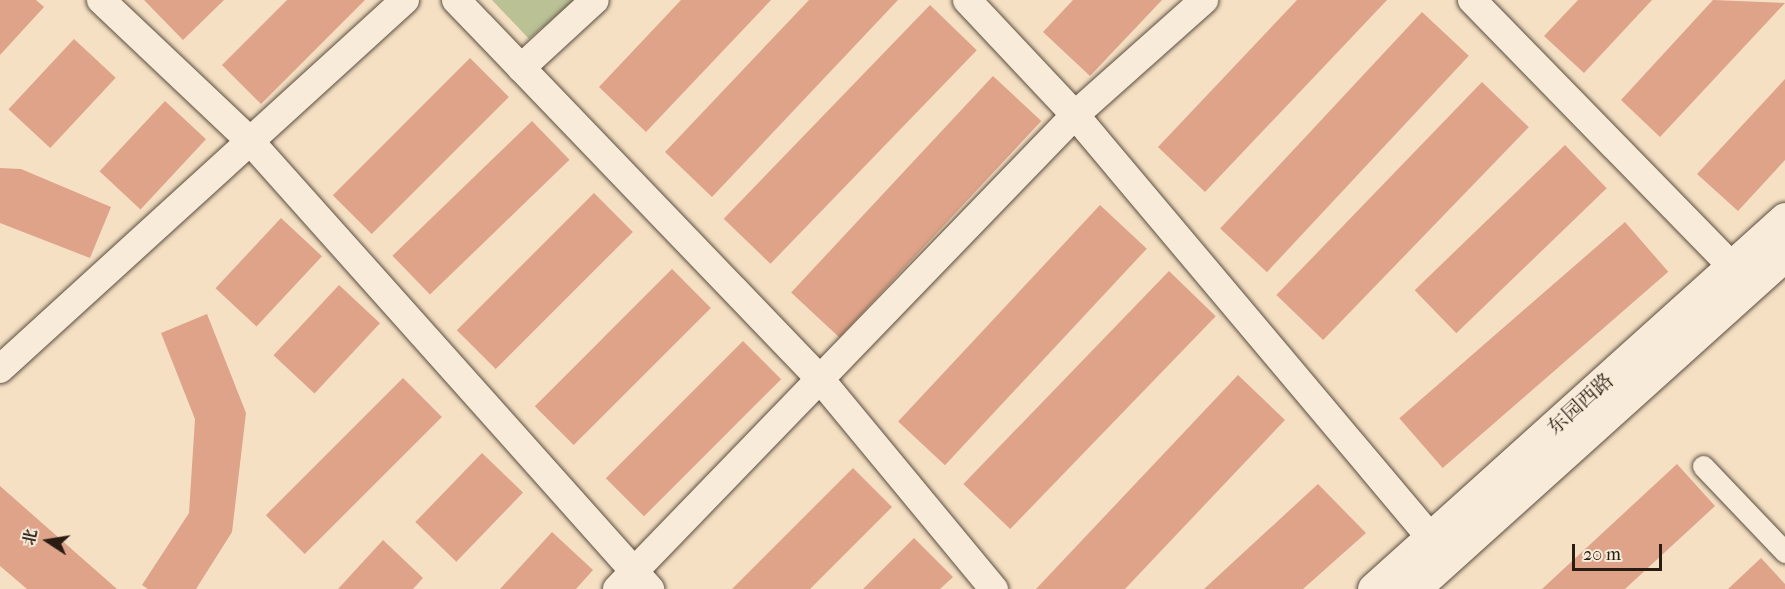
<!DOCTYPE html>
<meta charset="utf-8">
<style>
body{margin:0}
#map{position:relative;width:1785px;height:589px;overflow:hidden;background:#f5e0c4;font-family:"IM FELL French Canon","Noto Serif SC",serif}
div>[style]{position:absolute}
.green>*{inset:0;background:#bac295}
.building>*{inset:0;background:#dea388;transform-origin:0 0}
.roads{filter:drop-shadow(0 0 2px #5c4e3f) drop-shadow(0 0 2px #5c4e3f)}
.pedestrian>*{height:21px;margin:-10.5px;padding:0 10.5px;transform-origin:10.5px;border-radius:10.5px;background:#f8ebd9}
.minor>*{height:28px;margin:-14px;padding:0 14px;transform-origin:14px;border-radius:14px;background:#f8ebd9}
.secondary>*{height:33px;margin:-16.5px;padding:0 16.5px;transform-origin:16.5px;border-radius:16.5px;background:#f8ebd9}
span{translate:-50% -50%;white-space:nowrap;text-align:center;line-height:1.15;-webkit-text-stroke:5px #f8ebd9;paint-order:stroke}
.street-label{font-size:20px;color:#291d13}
.north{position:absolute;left:18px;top:511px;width:60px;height:60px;-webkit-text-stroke:4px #f8ebd9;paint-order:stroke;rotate:282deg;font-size:16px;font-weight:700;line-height:24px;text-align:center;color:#291d13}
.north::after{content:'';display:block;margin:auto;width:21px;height:27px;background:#291d13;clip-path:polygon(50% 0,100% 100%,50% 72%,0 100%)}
.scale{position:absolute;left:1572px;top:544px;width:90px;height:27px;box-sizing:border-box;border:3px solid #291d13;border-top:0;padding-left:8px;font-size:18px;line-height:21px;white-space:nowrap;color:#291d13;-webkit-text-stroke:4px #f8ebd9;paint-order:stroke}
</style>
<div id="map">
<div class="green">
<div style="clip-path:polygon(492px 0,574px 0,529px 39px)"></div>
</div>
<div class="building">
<div style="clip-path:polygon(0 0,36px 0,44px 7px,0 55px)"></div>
<div style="clip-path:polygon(144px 0,224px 0,183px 40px)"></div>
<div style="clip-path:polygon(287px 0,365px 0,261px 104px,222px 65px)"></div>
<div style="clip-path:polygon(681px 0,771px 0,646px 132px,599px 87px)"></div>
<div style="clip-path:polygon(809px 0,898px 0,712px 197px,665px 152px)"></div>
<div style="clip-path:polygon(1073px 0,1162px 0,1090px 76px,1043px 32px)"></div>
<div style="clip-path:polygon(1297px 0,1387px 0,1205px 192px,1158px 147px)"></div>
<div style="clip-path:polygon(1578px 0,1652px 0,1584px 73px,1544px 36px)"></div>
<div style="clip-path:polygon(1713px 0,1785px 3px,1660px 137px,1621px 100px)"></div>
<div style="left:930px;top:5px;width:65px;height:297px;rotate:44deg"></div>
<div style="left:1422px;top:12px;width:64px;height:296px;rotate:43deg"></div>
<div style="left:74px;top:39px;width:57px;height:96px;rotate:43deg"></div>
<div style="left:470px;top:58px;width:55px;height:194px;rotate:45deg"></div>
<div style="left:993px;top:76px;width:66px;height:296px;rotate:43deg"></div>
<div style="clip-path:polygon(1785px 79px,1785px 160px,1738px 211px,1697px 174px)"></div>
<div style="left:1482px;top:82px;width:65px;height:296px;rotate:44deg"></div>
<div style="left:165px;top:101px;width:56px;height:96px;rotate:43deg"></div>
<div style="left:532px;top:121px;width:54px;height:194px;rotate:46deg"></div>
<div style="left:1565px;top:145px;width:60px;height:209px;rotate:46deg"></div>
<div style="clip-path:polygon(0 168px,21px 169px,111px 207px,90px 258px,0 223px)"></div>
<div style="left:594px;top:193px;width:55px;height:194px;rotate:45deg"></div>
<div style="left:1100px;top:205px;width:64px;height:296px;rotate:43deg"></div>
<div style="left:281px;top:218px;width:56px;height:96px;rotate:43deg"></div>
<div style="left:1625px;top:222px;width:66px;height:299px;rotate:49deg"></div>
<div style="left:672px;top:269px;width:55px;height:194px;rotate:45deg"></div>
<div style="left:1169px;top:271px;width:65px;height:296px;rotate:44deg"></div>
<div style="left:339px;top:285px;width:56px;height:96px;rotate:43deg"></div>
<div style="clip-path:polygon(207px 314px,246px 413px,232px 532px,196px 589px,148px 589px,142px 585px,189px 513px,195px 419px,161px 333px)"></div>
<div style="left:743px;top:341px;width:54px;height:194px;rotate:45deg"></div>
<div style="clip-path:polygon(1238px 375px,1285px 420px,1125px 589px,1036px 589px)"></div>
<div style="left:403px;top:378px;width:55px;height:194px;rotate:45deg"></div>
<div style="left:482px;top:453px;width:57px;height:96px;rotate:44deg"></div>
<div style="clip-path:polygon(1677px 464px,1715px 506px,1625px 589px,1542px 589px)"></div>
<div style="clip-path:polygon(853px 468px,892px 507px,810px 589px,732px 589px)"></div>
<div style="clip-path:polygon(1318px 484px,1366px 533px,1303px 589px,1204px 589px)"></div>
<div style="clip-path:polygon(0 486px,117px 589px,27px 589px,0 566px)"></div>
<div style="clip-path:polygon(552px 532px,593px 570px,576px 589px,500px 589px)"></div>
<div style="clip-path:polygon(914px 538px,953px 577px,940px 589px,863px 589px)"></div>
<div style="clip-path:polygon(383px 540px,423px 578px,413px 589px,338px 589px)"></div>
<div style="clip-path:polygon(1761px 558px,1785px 584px,1785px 589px,1728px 589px)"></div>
</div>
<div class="roads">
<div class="pedestrian">
<div style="left:1703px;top:466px;width:119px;rotate:46.4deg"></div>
</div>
<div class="minor">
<div style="left:101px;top:0;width:205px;rotate:43.4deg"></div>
<div style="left:250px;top:141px;width:601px;rotate:48.24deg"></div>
<div style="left:456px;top:0;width:525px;rotate:46.16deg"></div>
<div style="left:820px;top:379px;width:273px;rotate:50.4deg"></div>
<div style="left:967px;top:0;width:158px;rotate:46.8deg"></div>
<div style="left:1075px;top:115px;width:553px;rotate:49.92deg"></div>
<div style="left:1472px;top:0;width:373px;rotate:45.7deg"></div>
<div style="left:521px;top:68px;width:100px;rotate:-42.6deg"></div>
<div style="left:0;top:369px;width:548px;rotate:-42.34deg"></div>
<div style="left:617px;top:589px;width:659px;rotate:-45.98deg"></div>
<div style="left:1075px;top:115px;width:173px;rotate:-41.7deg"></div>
</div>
<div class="secondary">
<div style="left:1374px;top:589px;width:553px;rotate:-41.99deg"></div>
<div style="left:1413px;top:589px;width:501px;rotate:-42deg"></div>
</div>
</div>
<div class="street-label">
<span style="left:1580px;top:404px;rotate:-42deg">东园西路</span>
</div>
<div class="north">北</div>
<div class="scale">20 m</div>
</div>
